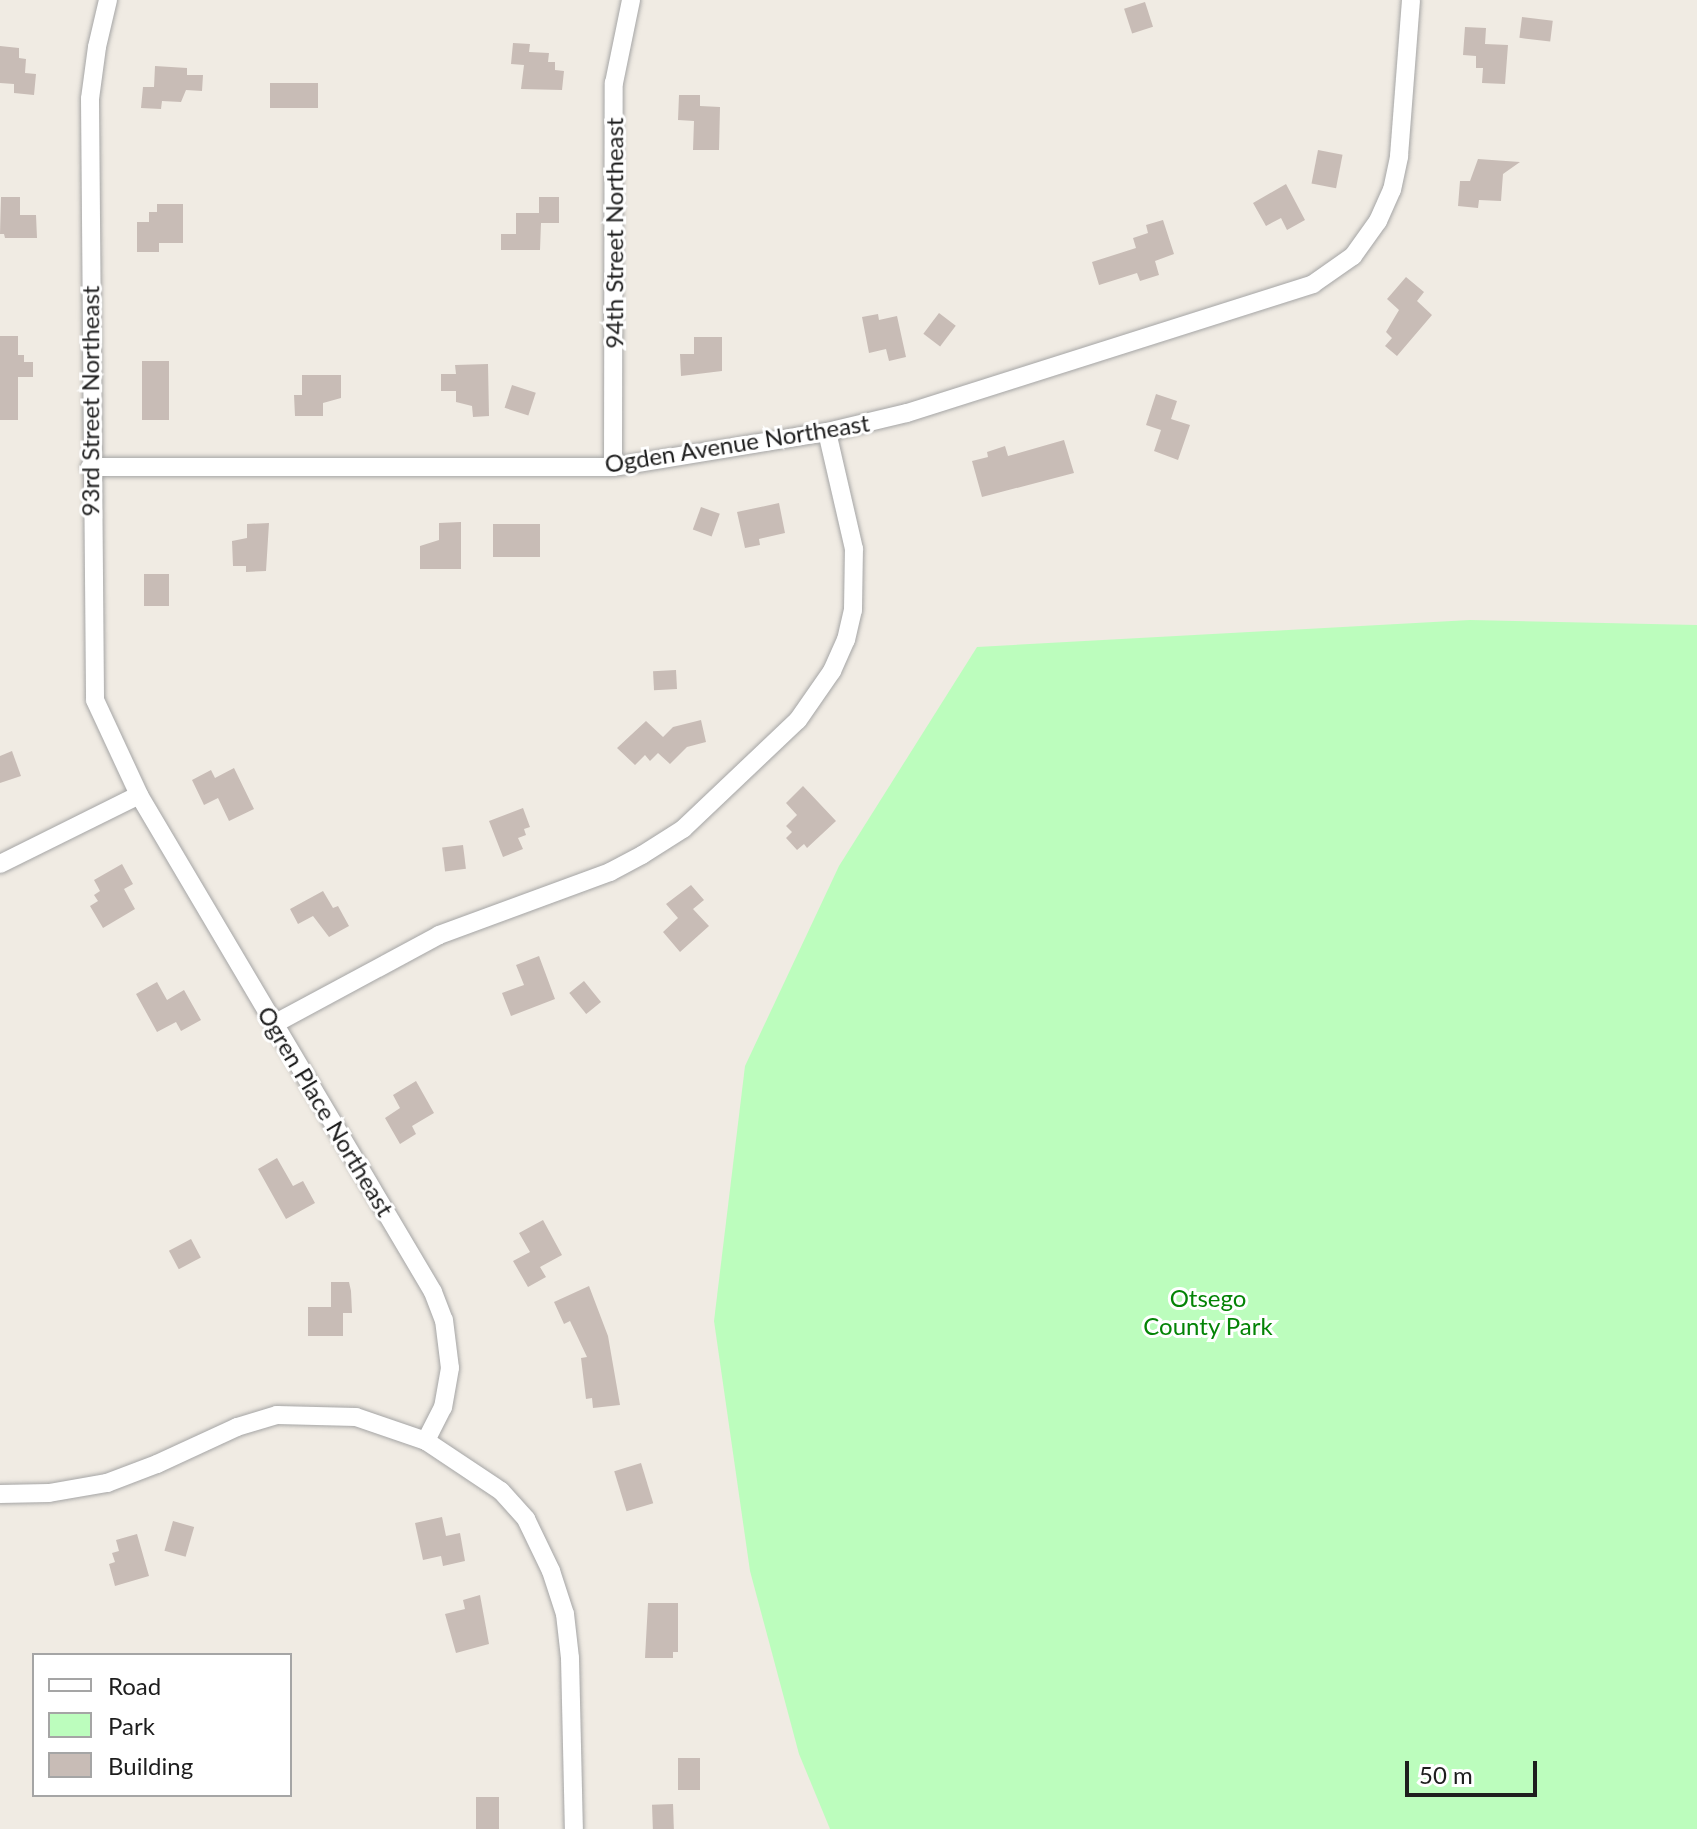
<!DOCTYPE html>
<style>
body{margin:0}
#map{position:relative;width:1697px;height:1829px;overflow:hidden;background:#f0ebe3;font-family:Lato,sans-serif}
div>[style]{position:absolute}
.park>*{inset:0;background:#bcfdbd}
.building>*{inset:0;background:#c8bcb6;transform-origin:0 0}
.roads{filter:drop-shadow(0 0 2px #a5a5a5) drop-shadow(0 0 2px #a5a5a5)}
.minor>*{height:18px;margin:-9px;padding:0 9px;transform-origin:9px;border-radius:9px;background:#fff}
span{translate:-50% -50%;white-space:nowrap;text-align:center;line-height:1.15;-webkit-text-stroke:6px #fff;paint-order:stroke}
.street-label{font-size:24px;color:#1e1e1e}
.park-label{font-size:24px;color:#048406}
.legend{position:absolute;left:32px;top:1653px;width:260px;height:144px;box-sizing:border-box;background:#fff;border:2px solid #a5a5a5;margin:0;padding:10px 14px;list-style:none;font-size:24px;color:#1e1e1e}
.legend li{display:flex;align-items:center;gap:16px;height:40px}
.legend b{width:40px;border:2px solid #a5a5a5}
.scale{position:absolute;left:1405px;top:1761px;width:132px;height:36px;box-sizing:border-box;border:4px solid #1e1e1e;border-top:0;padding-left:10px;font-size:24px;line-height:28px;white-space:nowrap;color:#1e1e1e;-webkit-text-stroke:6px #fff;paint-order:stroke}
</style>
<div id="map">
<div class="park">
<div style="clip-path:polygon(1470px 620px,1697px 625px,1697px 1829px,830px 1829px,799px 1754px,750px 1571px,714px 1321px,745px 1066px,839px 866px,977px 647px)"></div>
</div>
<div class="building">
<div style="left:1145px;top:2px;width:26px;height:22px;rotate:72deg"></div>
<div style="left:1522px;top:17px;width:31px;height:21px;rotate:7deg"></div>
<div style="clip-path:polygon(1465px 27px,1486px 28px,1485px 44px,1508px 45px,1505px 84px,1482px 83px,1483px 68px,1476px 68px,1476px 56px,1463px 55px)"></div>
<div style="clip-path:polygon(513px 43px,530px 44px,529px 52px,549px 53px,548px 62px,555px 62px,555px 70px,564px 71px,562px 90px,521px 89px,524px 65px,511px 64px)"></div>
<div style="clip-path:polygon(0 46px,19px 48px,19px 58px,26px 59px,25px 73px,36px 74px,34px 95px,14px 93px,14px 84px,0 83px)"></div>
<div style="clip-path:polygon(155px 66px,187px 68px,187px 75px,203px 75px,202px 91px,186px 90px,181px 102px,162px 101px,161px 109px,141px 108px,143px 87px,154px 87px)"></div>
<div style="left:270px;top:83px;width:48px;height:25px"></div>
<div style="clip-path:polygon(679px 95px,700px 95px,700px 106px,720px 107px,719px 150px,693px 150px,694px 121px,678px 120px)"></div>
<div style="left:1318px;top:150px;width:25px;height:34px;rotate:11deg"></div>
<div style="clip-path:polygon(1478px 159px,1520px 162px,1503px 174px,1501px 201px,1479px 200px,1478px 208px,1458px 206px,1460px 181px,1470px 181px)"></div>
<div style="clip-path:polygon(1286px 184px,1305px 220px,1287px 230px,1281px 218px,1266px 226px,1253px 203px)"></div>
<div style="clip-path:polygon(1px 197px,20px 197px,20px 215px,36px 215px,37px 238px,5px 238px,4px 234px,0 234px)"></div>
<div style="clip-path:polygon(539px 197px,559px 197px,559px 223px,541px 223px,540px 250px,501px 250px,501px 234px,516px 234px,516px 213px,539px 213px)"></div>
<div style="clip-path:polygon(157px 204px,183px 204px,183px 243px,159px 243px,159px 252px,137px 252px,137px 222px,149px 222px,149px 212px,157px 212px)"></div>
<div style="clip-path:polygon(1163px 220px,1174px 254px,1155px 261px,1159px 275px,1140px 281px,1137px 273px,1099px 285px,1092px 262px,1136px 248px,1133px 238px,1148px 233px,1146px 225px)"></div>
<div style="clip-path:polygon(1406px 277px,1424px 292px,1417px 301px,1432px 315px,1397px 356px,1385px 346px,1392px 338px,1386px 332px,1399px 310px,1387px 299px)"></div>
<div style="left:939px;top:313px;width:21px;height:26px;rotate:37deg"></div>
<div style="clip-path:polygon(878px 314px,879px 320px,897px 316px,906px 357px,889px 361px,886px 349px,869px 353px,862px 317px)"></div>
<div style="clip-path:polygon(0 336px,18px 336px,18px 355px,24px 355px,24px 362px,33px 362px,33px 377px,18px 377px,18px 420px,0 420px)"></div>
<div style="clip-path:polygon(694px 337px,722px 337px,722px 371px,681px 376px,680px 354px,694px 354px)"></div>
<div style="left:142px;top:361px;width:27px;height:59px"></div>
<div style="clip-path:polygon(488px 364px,489px 416px,473px 417px,472px 406px,456px 402px,456px 391px,441px 391px,441px 374px,456px 374px,455px 365px)"></div>
<div style="clip-path:polygon(302px 375px,341px 375px,341px 398px,323px 403px,323px 416px,295px 416px,294px 395px,302px 395px)"></div>
<div style="left:512px;top:385px;width:25px;height:24px;rotate:18deg"></div>
<div style="clip-path:polygon(1156px 394px,1177px 401px,1171px 419px,1190px 425px,1178px 460px,1154px 451px,1161px 430px,1146px 425px)"></div>
<div style="clip-path:polygon(1064px 440px,1074px 473px,982px 497px,972px 461px,988px 457px,987px 452px,1005px 446px,1008px 456px)"></div>
<div style="clip-path:polygon(779px 503px,785px 533px,759px 539px,760px 545px,745px 548px,737px 512px)"></div>
<div style="left:701px;top:507px;width:20px;height:24px;rotate:20deg"></div>
<div style="clip-path:polygon(461px 522px,461px 569px,420px 569px,420px 546px,439px 540px,439px 523px)"></div>
<div style="clip-path:polygon(269px 523px,266px 571px,246px 572px,246px 566px,233px 566px,232px 541px,247px 538px,247px 524px)"></div>
<div style="left:493px;top:524px;width:47px;height:33px"></div>
<div style="left:144px;top:574px;width:25px;height:32px"></div>
<div style="left:676px;top:670px;width:19px;height:23px;rotate:87deg"></div>
<div style="clip-path:polygon(701px 720px,706px 742px,687px 747px,670px 764px,658px 753px,650px 761px,645px 755px,635px 765px,617px 748px,646px 721px,663px 737px,673px 727px)"></div>
<div style="clip-path:polygon(12px 751px,21px 776px,0 783px,0 756px)"></div>
<div style="clip-path:polygon(234px 768px,254px 809px,229px 821px,218px 798px,204px 805px,192px 780px,211px 770px,215px 778px)"></div>
<div style="clip-path:polygon(803px 786px,836px 821px,807px 848px,804px 844px,797px 850px,786px 838px,792px 832px,786px 826px,797px 815px,786px 803px)"></div>
<div style="clip-path:polygon(523px 808px,530px 827px,524px 829px,526px 835px,518px 838px,523px 849px,503px 857px,489px 821px)"></div>
<div style="left:463px;top:845px;width:24px;height:21px;rotate:83deg"></div>
<div style="clip-path:polygon(122px 864px,133px 884px,124px 889px,135px 909px,103px 928px,90px 906px,98px 901px,94px 895px,100px 891px,94px 880px)"></div>
<div style="clip-path:polygon(691px 885px,704px 900px,693px 909px,709px 926px,680px 952px,663px 932px,678px 918px,666px 904px)"></div>
<div style="clip-path:polygon(323px 891px,333px 908px,338px 906px,349px 926px,329px 937px,313px 916px,298px 924px,290px 909px)"></div>
<div style="clip-path:polygon(539px 956px,555px 999px,511px 1016px,502px 993px,524px 985px,516px 965px)"></div>
<div style="left:584px;top:981px;width:27px;height:19px;rotate:51deg"></div>
<div style="clip-path:polygon(157px 982px,167px 1000px,184px 990px,201px 1020px,181px 1031px,176px 1022px,157px 1032px,136px 994px)"></div>
<div style="clip-path:polygon(416px 1081px,434px 1113px,412px 1126px,416px 1134px,400px 1144px,385px 1118px,400px 1108px,393px 1095px)"></div>
<div style="clip-path:polygon(277px 1158px,293px 1186px,303px 1181px,315px 1203px,286px 1219px,258px 1169px)"></div>
<div style="clip-path:polygon(543px 1220px,562px 1255px,540px 1267px,546px 1277px,528px 1287px,513px 1261px,530px 1252px,519px 1233px)"></div>
<div style="left:191px;top:1239px;width:21px;height:25px;rotate:62deg"></div>
<div style="clip-path:polygon(331px 1282px,349px 1282px,351px 1291px,352px 1313px,343px 1313px,343px 1336px,308px 1336px,308px 1307px,331px 1307px)"></div>
<div style="clip-path:polygon(589px 1286px,608px 1336px,620px 1405px,593px 1408px,592px 1398px,586px 1399px,581px 1358px,587px 1357px,570px 1321px,564px 1324px,554px 1302px)"></div>
<div style="left:641px;top:1463px;width:42px;height:28px;rotate:73deg"></div>
<div style="clip-path:polygon(442px 1517px,446px 1536px,460px 1533px,465px 1561px,443px 1566px,441px 1556px,423px 1560px,415px 1523px)"></div>
<div style="left:173px;top:1521px;width:22px;height:31px;rotate:16deg"></div>
<div style="clip-path:polygon(137px 1534px,149px 1576px,115px 1586px,109px 1564px,115px 1562px,112px 1553px,119px 1551px,116px 1540px)"></div>
<div style="clip-path:polygon(480px 1595px,489px 1644px,456px 1653px,445px 1614px,465px 1609px,463px 1600px)"></div>
<div style="clip-path:polygon(648px 1603px,678px 1603px,678px 1652px,673px 1652px,673px 1658px,645px 1658px)"></div>
<div style="left:678px;top:1758px;width:22px;height:32px"></div>
<div style="left:476px;top:1797px;width:23px;height:32px"></div>
<div style="left:673px;top:1804px;width:25px;height:21px;rotate:88deg"></div>
</div>
<div class="roads">
<div class="minor">
<div style="left:108px;top:0;width:48px;rotate:103.2deg"></div>
<div style="left:97px;top:47px;width:52px;rotate:97.7deg"></div>
<div style="left:90px;top:99px;width:601px;rotate:89.52deg"></div>
<div style="left:95px;top:700px;width:105px;rotate:65.1deg"></div>
<div style="left:139px;top:795px;width:577px;rotate:59.39deg"></div>
<div style="left:433px;top:1292px;width:30px;rotate:69deg"></div>
<div style="left:444px;top:1320px;width:48px;rotate:82.9deg"></div>
<div style="left:450px;top:1368px;width:40px;rotate:100deg"></div>
<div style="left:443px;top:1407px;width:38px;rotate:117deg"></div>
<div style="left:90px;top:467px;width:523px"></div>
<div style="left:613px;top:467px;width:217px;rotate:-9.3deg"></div>
<div style="left:827px;top:432px;width:82px;rotate:-13.4deg"></div>
<div style="left:907px;top:413px;width:426px;rotate:-17.6deg"></div>
<div style="left:1313px;top:284px;width:49px;rotate:-35deg"></div>
<div style="left:1353px;top:256px;width:43px;rotate:-54.5deg"></div>
<div style="left:1378px;top:221px;width:34px;rotate:-66deg"></div>
<div style="left:1392px;top:190px;width:35px;rotate:-78deg"></div>
<div style="left:1399px;top:156px;width:156px;rotate:-85.6deg"></div>
<div style="left:613px;top:467px;width:384px;rotate:-89.9deg"></div>
<div style="left:614px;top:83px;width:85px;rotate:-78.4deg"></div>
<div style="left:0;top:864px;width:155px;rotate:-26.4deg"></div>
<div style="left:274px;top:1024px;width:187px;rotate:-28.3deg"></div>
<div style="left:439px;top:935px;width:182px;rotate:-20.2deg"></div>
<div style="left:610px;top:872px;width:36px;rotate:-28deg"></div>
<div style="left:642px;top:855px;width:49px;rotate:-32.4deg"></div>
<div style="left:683px;top:829px;width:158px;rotate:-43.5deg"></div>
<div style="left:798px;top:720px;width:60px;rotate:-55.2deg"></div>
<div style="left:832px;top:671px;width:34px;rotate:-66deg"></div>
<div style="left:846px;top:640px;width:31px;rotate:-77deg"></div>
<div style="left:853px;top:610px;width:61px;rotate:-89.1deg"></div>
<div style="left:854px;top:549px;width:120px;rotate:-103deg"></div>
<div style="left:0;top:1494px;width:49px;rotate:-1.2deg"></div>
<div style="left:49px;top:1493px;width:59px;rotate:-9.8deg"></div>
<div style="left:107px;top:1483px;width:53px;rotate:-20.8deg"></div>
<div style="left:157px;top:1464px;width:88px;rotate:-24.8deg"></div>
<div style="left:237px;top:1427px;width:42px;rotate:-16.7deg"></div>
<div style="left:277px;top:1415px;width:79px;rotate:1.5deg"></div>
<div style="left:356px;top:1417px;width:74px;rotate:18.9deg"></div>
<div style="left:426px;top:1441px;width:90px;rotate:33.7deg"></div>
<div style="left:501px;top:1491px;width:38px;rotate:48deg"></div>
<div style="left:526px;top:1519px;width:58px;rotate:64.3deg"></div>
<div style="left:551px;top:1571px;width:45px;rotate:72deg"></div>
<div style="left:565px;top:1614px;width:44px;rotate:83.5deg"></div>
<div style="left:570px;top:1658px;width:171px;rotate:88.7deg"></div>
</div>
</div>
<div class="street-label">
<span style="left:614px;top:233px;rotate:-90deg">94th Street Northeast</span>
<span style="left:90px;top:401px;rotate:-90deg">93rd Street Northeast</span>
<span style="left:737px;top:443px;rotate:-9deg">Ogden Avenue Northeast</span>
<span style="left:326px;top:1111px;rotate:59deg">Ogren Place Northeast</span>
</div>
<div class="park-label">
<span style="left:1208px;top:1312px">Otsego<br>County Park</span>
</div>
<ul class="legend">
<li><b style="height:10px;background:#fff"></b>Road</li>
<li><b style="height:22px;background:#bcfdbd"></b>Park</li>
<li><b style="height:22px;background:#c8bcb6"></b>Building</li>
</ul>
<div class="scale">50 m</div>
</div>
